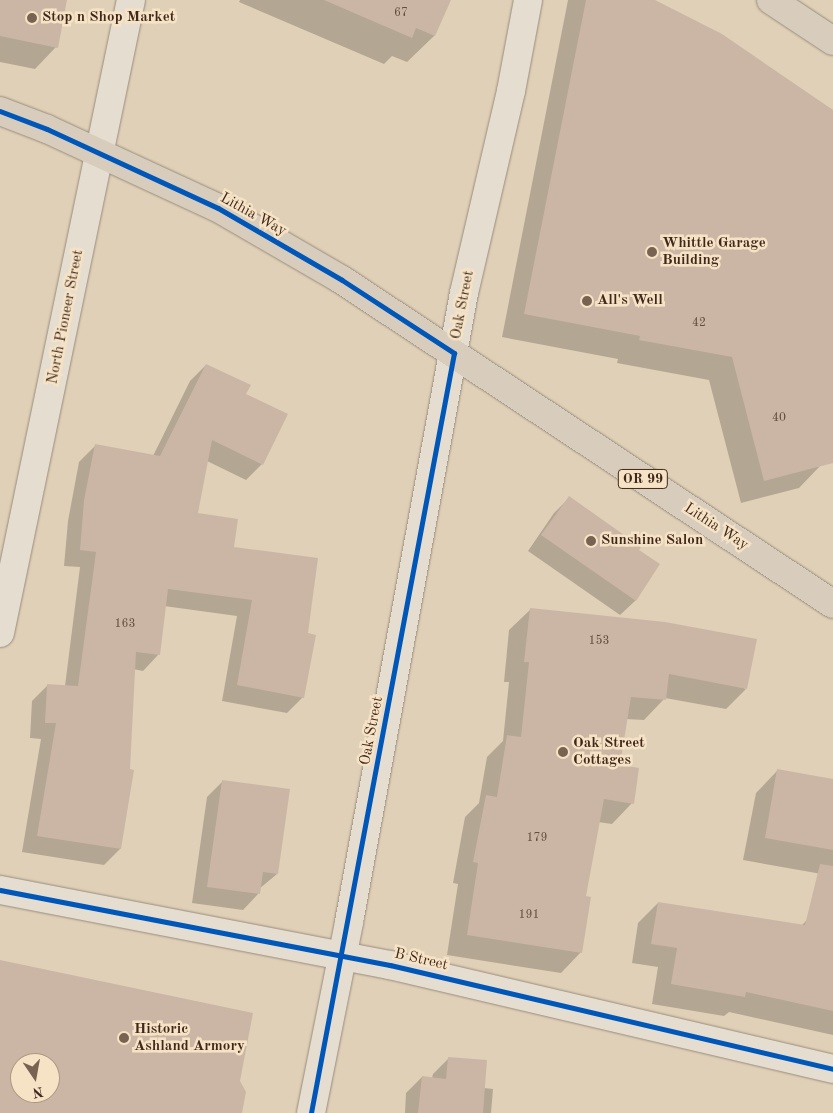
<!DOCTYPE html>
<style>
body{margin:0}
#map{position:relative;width:833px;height:1113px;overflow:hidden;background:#e0d0b7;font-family:"Old Standard TT",serif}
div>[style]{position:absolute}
.shadow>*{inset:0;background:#0003}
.building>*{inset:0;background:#cbb6a5}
.roads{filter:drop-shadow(0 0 1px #988c7d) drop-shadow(0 0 1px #988c7d)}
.street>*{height:28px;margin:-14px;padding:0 14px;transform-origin:14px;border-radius:14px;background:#e5ddd0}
.primary>*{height:28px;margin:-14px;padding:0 14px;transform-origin:14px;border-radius:14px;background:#d8cdbc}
.cycleway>*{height:5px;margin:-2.5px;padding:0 2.5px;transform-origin:2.5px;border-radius:2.5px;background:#0057b8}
.dots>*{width:14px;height:14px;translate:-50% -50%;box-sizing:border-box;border:2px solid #f6e3c5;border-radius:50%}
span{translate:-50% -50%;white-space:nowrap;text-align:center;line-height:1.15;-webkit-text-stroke:5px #f6e3c5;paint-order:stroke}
.number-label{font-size:12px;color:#634b3e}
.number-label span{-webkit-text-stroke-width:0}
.shield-label span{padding:1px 4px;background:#f6e3c5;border:1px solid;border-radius:4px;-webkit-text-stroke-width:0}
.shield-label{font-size:14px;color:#40271b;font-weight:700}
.poi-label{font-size:15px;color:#40271b;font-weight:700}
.left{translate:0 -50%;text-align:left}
.street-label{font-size:15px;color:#40271b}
.north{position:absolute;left:10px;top:1053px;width:50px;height:50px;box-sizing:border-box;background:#f6e3c5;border:1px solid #ad9881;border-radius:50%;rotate:168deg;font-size:14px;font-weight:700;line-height:20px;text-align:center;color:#40271b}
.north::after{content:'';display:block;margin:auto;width:18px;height:22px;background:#786252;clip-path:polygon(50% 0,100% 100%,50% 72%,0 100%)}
</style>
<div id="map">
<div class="shadow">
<div style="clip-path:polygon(0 0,66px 0,56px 47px,35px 69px,0 62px)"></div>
<div style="clip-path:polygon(240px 0,449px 0,434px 36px,407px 62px,392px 56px,384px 64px,239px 2px)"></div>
<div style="clip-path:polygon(568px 0,652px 0,833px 111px,833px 459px,821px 465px,799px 488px,741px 503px,709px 380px,617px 363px,618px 359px,502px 337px)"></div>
<div style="clip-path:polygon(206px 365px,245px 394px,262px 464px,246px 480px,207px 461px,197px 514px,233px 548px,307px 634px,303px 697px,287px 713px,222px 701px,237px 616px,164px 606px,158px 655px,143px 671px,133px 669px,128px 770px,132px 771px,120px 849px,104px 865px,22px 852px,41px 739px,30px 738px,32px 701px,48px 685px,65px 686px,80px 567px,64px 566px,68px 521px,79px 462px,95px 446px,153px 456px,190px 381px)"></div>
<div style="clip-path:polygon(569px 498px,637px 551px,659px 564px,635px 601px,620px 615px,528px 551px,554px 513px)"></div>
<div style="clip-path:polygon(530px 610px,746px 689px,726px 709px,665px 698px,644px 720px,626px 719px,618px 766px,632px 803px,612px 824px,598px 822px,584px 897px,581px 952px,561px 973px,447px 955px,458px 884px,453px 883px,465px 817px,479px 803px,487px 757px,503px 741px,509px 682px,504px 682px,509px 630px)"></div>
<div style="clip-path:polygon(778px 770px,833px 780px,833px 876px,743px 860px,756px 793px)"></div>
<div style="clip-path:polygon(223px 781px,277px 874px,259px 889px,258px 894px,243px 910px,192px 903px,207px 797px)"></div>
<div style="clip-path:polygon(658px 903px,801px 926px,807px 920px,833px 925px,833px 1035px,729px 1012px,724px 1016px,652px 1004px,658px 967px,632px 963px,638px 923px)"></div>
<div style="clip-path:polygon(449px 1058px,484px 1088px,493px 1089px,491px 1113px,405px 1113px,406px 1093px,422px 1077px,432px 1078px,433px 1074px)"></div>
</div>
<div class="building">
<div style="clip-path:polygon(0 0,67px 0,58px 48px,0 36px)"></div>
<div style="clip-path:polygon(324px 0,451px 0,435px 36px,416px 28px,412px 38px)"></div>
<div style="clip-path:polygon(586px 0,655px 0,722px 34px,833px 110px,833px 463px,764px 481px,732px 357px,639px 340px,640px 336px,524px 314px)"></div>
<div style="clip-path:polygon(206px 364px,251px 385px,246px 394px,288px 414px,263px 465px,212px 440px,198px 513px,238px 519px,234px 547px,318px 558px,308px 633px,316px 635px,304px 698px,237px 685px,252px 600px,168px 589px,160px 655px,136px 652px,130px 769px,134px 770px,121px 849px,37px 836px,56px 723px,45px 723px,47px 684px,78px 686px,96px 552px,80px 550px,84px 500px,95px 444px,160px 456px)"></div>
<div style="clip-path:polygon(569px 496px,641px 547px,639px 550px,660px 564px,636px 601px,541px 535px)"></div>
<div style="clip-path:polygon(530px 608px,665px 622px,757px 639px,747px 689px,669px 674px,666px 700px,631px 697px,620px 765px,639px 768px,634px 804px,604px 799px,586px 896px,591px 897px,582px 953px,467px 935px,478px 863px,473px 862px,486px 795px,497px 797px,507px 735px,521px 737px,529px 662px,524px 662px)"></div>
<div style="clip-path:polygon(777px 769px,833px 779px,833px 850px,765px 838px)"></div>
<div style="clip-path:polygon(222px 780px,290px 789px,278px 874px,263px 872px,260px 894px,207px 887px)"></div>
<div style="clip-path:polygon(820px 864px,833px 866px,833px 1011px,746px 992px,745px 997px,671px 984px,677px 948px,651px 944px,658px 902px,805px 925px)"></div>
<div style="clip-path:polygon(evenodd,0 960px,253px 1013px,240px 1081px,246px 1092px,242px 1113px,0 1113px,0 960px,20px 1063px,50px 1063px,50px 1093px,20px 1093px,20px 1063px)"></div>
<div style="clip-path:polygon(448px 1057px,487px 1060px,483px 1113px,418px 1113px,422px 1076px,446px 1079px)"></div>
</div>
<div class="roads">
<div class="street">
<div style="left:0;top:633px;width:646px;rotate:-78.31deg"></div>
<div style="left:0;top:890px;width:397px;rotate:10.9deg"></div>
<div style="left:390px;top:965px;width:455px;rotate:13.2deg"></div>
<div style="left:311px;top:1113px;width:195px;rotate:-78.7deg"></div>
<div style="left:349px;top:922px;width:639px;rotate:-79.64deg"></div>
<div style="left:464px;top:293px;width:207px;rotate:-76.9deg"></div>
<div style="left:511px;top:91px;width:93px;rotate:-79.4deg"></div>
</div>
<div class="primary">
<div style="left:771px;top:0;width:74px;rotate:33.5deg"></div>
<div style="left:0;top:111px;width:50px;rotate:21deg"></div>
<div style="left:47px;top:129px;width:188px;rotate:24.8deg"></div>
<div style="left:218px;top:208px;width:143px;rotate:30.1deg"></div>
<div style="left:342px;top:280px;width:588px;rotate:33.42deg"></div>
</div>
</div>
<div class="cycleway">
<div style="left:0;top:111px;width:50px;rotate:21deg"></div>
<div style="left:47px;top:129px;width:188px;rotate:24.8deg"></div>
<div style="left:218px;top:208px;width:143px;rotate:30.1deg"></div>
<div style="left:342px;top:280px;width:134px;rotate:33.1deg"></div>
<div style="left:454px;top:353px;width:773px;rotate:100.66deg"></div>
<div style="left:0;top:890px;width:397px;rotate:10.9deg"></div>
<div style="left:390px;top:965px;width:455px;rotate:13.2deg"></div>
</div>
<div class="dots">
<div style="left:32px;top:18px;background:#786252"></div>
<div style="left:652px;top:252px;background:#786252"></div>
<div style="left:587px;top:301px;background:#786252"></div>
<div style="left:591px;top:541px;background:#786252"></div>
<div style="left:563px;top:752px;background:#786252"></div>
<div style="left:124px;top:1038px;background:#786252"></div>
</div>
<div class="number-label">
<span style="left:401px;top:14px">67</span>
<span style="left:699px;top:324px">42</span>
<span style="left:779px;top:419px">40</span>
<span style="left:125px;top:625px">163</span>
<span style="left:599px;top:642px">153</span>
<span style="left:537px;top:839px">179</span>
<span style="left:529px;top:916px">191</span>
</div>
<div class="shield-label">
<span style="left:643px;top:479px">OR 99</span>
</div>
<div class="poi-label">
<span class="left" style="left:42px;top:18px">Stop n Shop Market</span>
<span class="left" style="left:662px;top:252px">Whittle Garage<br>Building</span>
<span class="left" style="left:597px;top:301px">All's Well</span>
<span class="left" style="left:601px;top:541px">Sunshine Salon</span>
<span class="left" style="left:573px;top:752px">Oak Street<br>Cottages</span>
<span class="left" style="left:134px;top:1038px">Historic<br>Ashland Armory</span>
</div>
<div class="street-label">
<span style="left:253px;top:215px;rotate:29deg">Lithia Way</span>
<span style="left:463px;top:305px;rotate:-79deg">Oak Street</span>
<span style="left:66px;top:317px;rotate:-79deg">North Pioneer Street</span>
<span style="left:716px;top:527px;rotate:33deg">Lithia Way</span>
<span style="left:372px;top:731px;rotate:-79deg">Oak Street</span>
<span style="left:421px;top:960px;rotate:13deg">B Street</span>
</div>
<div class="north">N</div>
</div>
